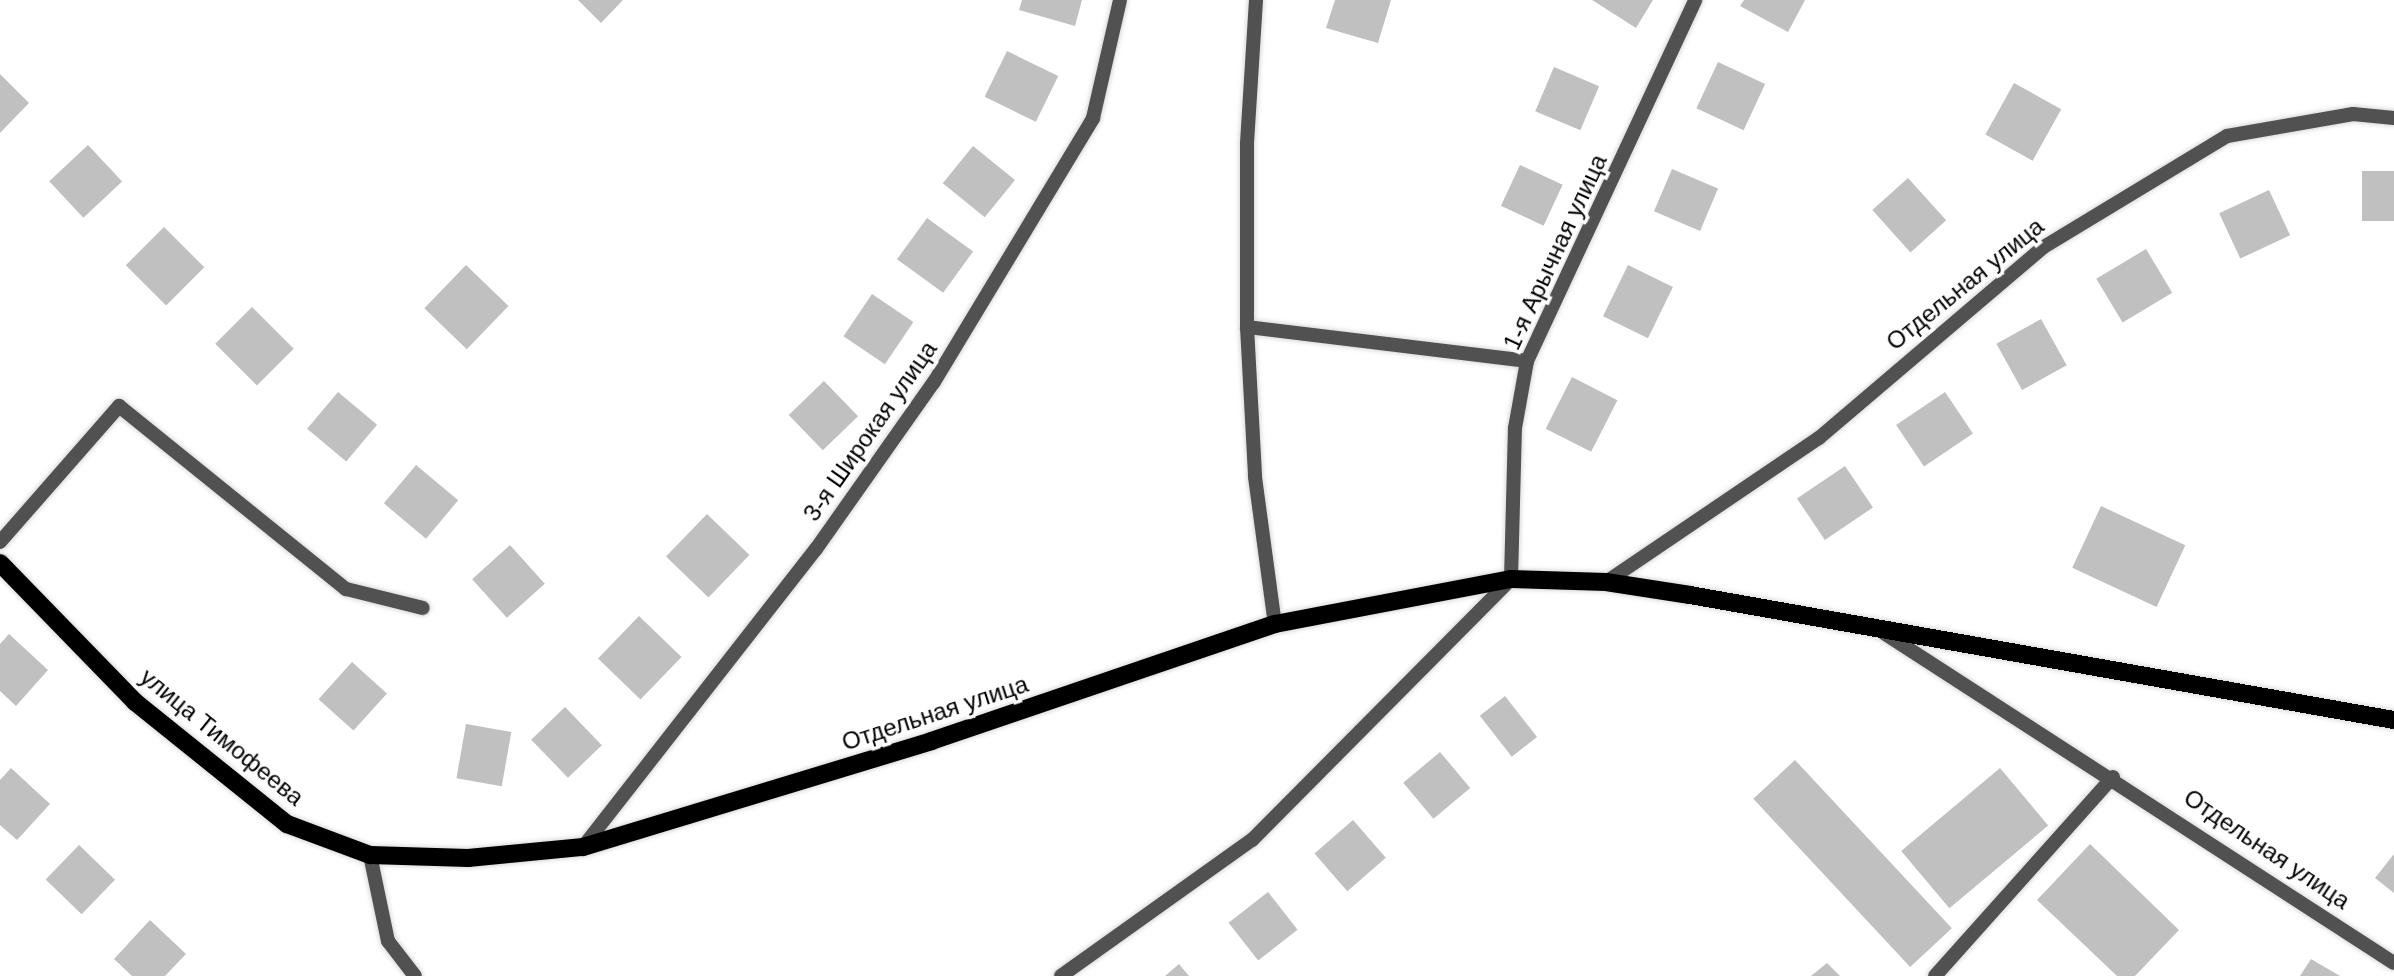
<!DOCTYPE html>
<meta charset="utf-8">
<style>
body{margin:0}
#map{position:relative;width:2394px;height:976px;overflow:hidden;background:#fff;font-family:Helvetica,sans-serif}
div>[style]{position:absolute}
.building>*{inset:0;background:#c0c0c0;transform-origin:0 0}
.roads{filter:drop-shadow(0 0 2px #dbdbdb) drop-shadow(0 0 2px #dbdbdb)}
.street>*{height:14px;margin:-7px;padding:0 7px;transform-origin:7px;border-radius:7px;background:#515151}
.primary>*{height:18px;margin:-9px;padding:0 9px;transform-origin:9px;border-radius:9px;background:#000}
span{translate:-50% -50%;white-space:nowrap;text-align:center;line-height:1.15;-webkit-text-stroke:7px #fff;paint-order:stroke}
.street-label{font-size:24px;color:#000}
</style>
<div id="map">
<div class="building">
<div style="clip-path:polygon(578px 0,623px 0,601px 23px)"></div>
<div style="clip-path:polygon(1022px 0,1082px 0,1075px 26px,1019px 10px)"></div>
<div style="clip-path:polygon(1335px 0,1391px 0,1378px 43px,1326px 28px)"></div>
<div style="clip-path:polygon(1592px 0,1653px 0,1636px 28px)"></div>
<div style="clip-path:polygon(1744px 0,1805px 0,1788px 32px,1740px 6px)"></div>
<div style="left:1007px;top:51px;width:57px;height:51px;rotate:26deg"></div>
<div style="left:1718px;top:62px;width:52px;height:51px;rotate:25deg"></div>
<div style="left:1554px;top:67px;width:49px;height:48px;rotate:23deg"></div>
<div style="clip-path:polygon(0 74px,29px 103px,0 133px)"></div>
<div style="left:2014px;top:83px;width:54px;height:59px;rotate:29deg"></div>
<div style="left:88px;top:145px;width:50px;height:53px;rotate:47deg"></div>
<div style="left:973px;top:146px;width:54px;height:48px;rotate:39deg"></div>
<div style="left:1520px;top:165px;width:47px;height:45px;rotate:25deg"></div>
<div style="left:1672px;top:169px;width:50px;height:46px;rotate:23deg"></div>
<div style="left:2362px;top:171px;width:32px;height:50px"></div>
<div style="left:1908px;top:178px;width:57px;height:48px;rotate:48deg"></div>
<div style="left:2269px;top:190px;width:50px;height:55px;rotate:65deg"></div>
<div style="left:927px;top:218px;width:57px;height:51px;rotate:36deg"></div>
<div style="left:164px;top:227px;width:57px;height:54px;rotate:45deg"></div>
<div style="left:2146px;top:249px;width:51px;height:58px;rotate:59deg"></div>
<div style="left:466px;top:265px;width:59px;height:60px;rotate:44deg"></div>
<div style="left:1628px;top:265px;width:50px;height:57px;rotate:26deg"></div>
<div style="left:872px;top:294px;width:50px;height:51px;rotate:34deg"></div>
<div style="left:252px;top:307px;width:59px;height:52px;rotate:45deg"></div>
<div style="left:2041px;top:319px;width:53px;height:51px;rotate:61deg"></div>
<div style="left:1572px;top:377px;width:51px;height:58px;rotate:27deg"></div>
<div style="left:824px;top:381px;width:49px;height:49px;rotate:46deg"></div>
<div style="left:338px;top:392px;width:51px;height:48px;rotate:40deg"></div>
<div style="left:1945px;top:392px;width:50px;height:59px;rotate:56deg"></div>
<div style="left:416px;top:465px;width:55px;height:50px;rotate:40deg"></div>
<div style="left:1845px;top:466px;width:50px;height:58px;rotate:56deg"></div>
<div style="left:2101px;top:506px;width:93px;height:68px;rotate:25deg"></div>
<div style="left:707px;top:514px;width:59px;height:59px;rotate:44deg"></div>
<div style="left:510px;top:545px;width:52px;height:51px;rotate:48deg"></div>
<div style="left:639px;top:616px;width:59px;height:59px;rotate:44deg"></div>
<div style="clip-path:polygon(9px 634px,48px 670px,16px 706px,0 691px,0 644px)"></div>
<div style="left:352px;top:662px;width:47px;height:50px;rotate:42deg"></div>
<div style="left:1505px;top:696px;width:52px;height:32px;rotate:52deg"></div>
<div style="left:565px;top:707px;width:53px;height:47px;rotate:46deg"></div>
<div style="left:466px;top:724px;width:46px;height:55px;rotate:10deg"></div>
<div style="left:1440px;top:752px;width:47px;height:48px;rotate:50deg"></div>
<div style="left:1795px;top:760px;width:230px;height:57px;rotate:47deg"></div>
<div style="clip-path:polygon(11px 768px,50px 804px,17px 840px,0 825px,0 780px)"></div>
<div style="left:2000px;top:768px;width:75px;height:129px;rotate:50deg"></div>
<div style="left:1353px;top:820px;width:50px;height:51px;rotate:49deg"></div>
<div style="clip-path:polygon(2090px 844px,2179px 930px,2135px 976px,2117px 976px,2037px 900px)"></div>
<div style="left:79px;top:845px;width:50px;height:48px;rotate:44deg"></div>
<div style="clip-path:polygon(2394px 854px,2394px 893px,2375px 878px)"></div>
<div style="left:1268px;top:892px;width:48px;height:50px;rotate:52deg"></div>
<div style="clip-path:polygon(150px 920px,186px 954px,165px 976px,132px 976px,114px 959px)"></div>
<div style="clip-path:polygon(2311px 959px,2340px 976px,2300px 976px)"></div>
<div style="clip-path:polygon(1827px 963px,1840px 976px,1811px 976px)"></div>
<div style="clip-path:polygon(1179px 964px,1189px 976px,1165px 976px)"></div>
</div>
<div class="roads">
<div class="street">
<div style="left:1256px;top:0;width:145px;rotate:93.6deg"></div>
<div style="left:1247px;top:145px;width:182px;rotate:90deg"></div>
<div style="left:1247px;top:327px;width:150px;rotate:86.9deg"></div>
<div style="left:1255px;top:477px;width:148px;rotate:82.3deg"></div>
<div style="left:1247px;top:327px;width:282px;rotate:6.9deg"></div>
<div style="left:0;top:542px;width:181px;rotate:-48.8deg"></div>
<div style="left:119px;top:406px;width:292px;rotate:38.9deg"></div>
<div style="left:346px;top:589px;width:79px;rotate:13.9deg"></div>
<div style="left:1606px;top:582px;width:257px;rotate:-34.1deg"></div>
<div style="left:1819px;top:438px;width:293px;rotate:-40.4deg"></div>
<div style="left:2042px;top:248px;width:216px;rotate:-31.2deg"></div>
<div style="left:2227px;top:136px;width:128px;rotate:-9.9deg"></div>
<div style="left:2353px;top:114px;width:41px;rotate:5.6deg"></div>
<div style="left:1884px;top:633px;width:607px;rotate:32.91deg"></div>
<div style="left:583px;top:847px;width:378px;rotate:-52deg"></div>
<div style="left:816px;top:549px;width:204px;rotate:-54.8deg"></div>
<div style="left:934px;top:382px;width:308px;rotate:-58.9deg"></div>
<div style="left:1093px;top:118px;width:121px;rotate:-77.1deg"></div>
<div style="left:370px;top:855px;width:88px;rotate:78.2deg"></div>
<div style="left:388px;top:941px;width:44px;rotate:52.4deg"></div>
<div style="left:1061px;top:976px;width:234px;rotate:-35.5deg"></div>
<div style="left:1252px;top:840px;width:368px;rotate:-45.2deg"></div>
<div style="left:1511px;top:579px;width:151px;rotate:-88.5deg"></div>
<div style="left:1515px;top:428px;width:68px;rotate:-79.8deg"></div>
<div style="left:1527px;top:361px;width:398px;rotate:-65deg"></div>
<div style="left:1935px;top:976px;width:267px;rotate:-48.2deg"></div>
</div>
<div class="primary">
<div style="left:0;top:563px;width:194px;rotate:45.8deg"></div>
<div style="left:135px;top:702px;width:195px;rotate:38.8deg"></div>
<div style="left:287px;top:824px;width:89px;rotate:20.5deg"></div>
<div style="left:370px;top:855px;width:98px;rotate:1.8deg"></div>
<div style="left:468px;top:858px;width:116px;rotate:-5.5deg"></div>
<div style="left:583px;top:847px;width:364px;rotate:-16.9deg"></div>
<div style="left:931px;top:741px;width:363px;rotate:-18.8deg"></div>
<div style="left:1275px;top:624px;width:240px;rotate:-10.8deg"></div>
<div style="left:1511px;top:579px;width:95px;rotate:1.8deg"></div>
<div style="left:1606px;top:582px;width:85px;rotate:8.8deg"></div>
<div style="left:1690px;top:595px;width:715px;rotate:10.07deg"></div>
</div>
</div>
<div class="street-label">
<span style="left:1555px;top:252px;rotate:-65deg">1-я Арычная улица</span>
<span style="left:1965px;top:284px;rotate:-39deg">Отдельная улица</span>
<span style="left:870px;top:431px;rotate:-55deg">3-я Широкая улица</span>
<span style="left:935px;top:713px;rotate:-18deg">Отдельная улица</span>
<span style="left:222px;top:737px;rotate:39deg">улица Тимофеева</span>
<span style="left:2267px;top:849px;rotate:34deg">Отдельная улица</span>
</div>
</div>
